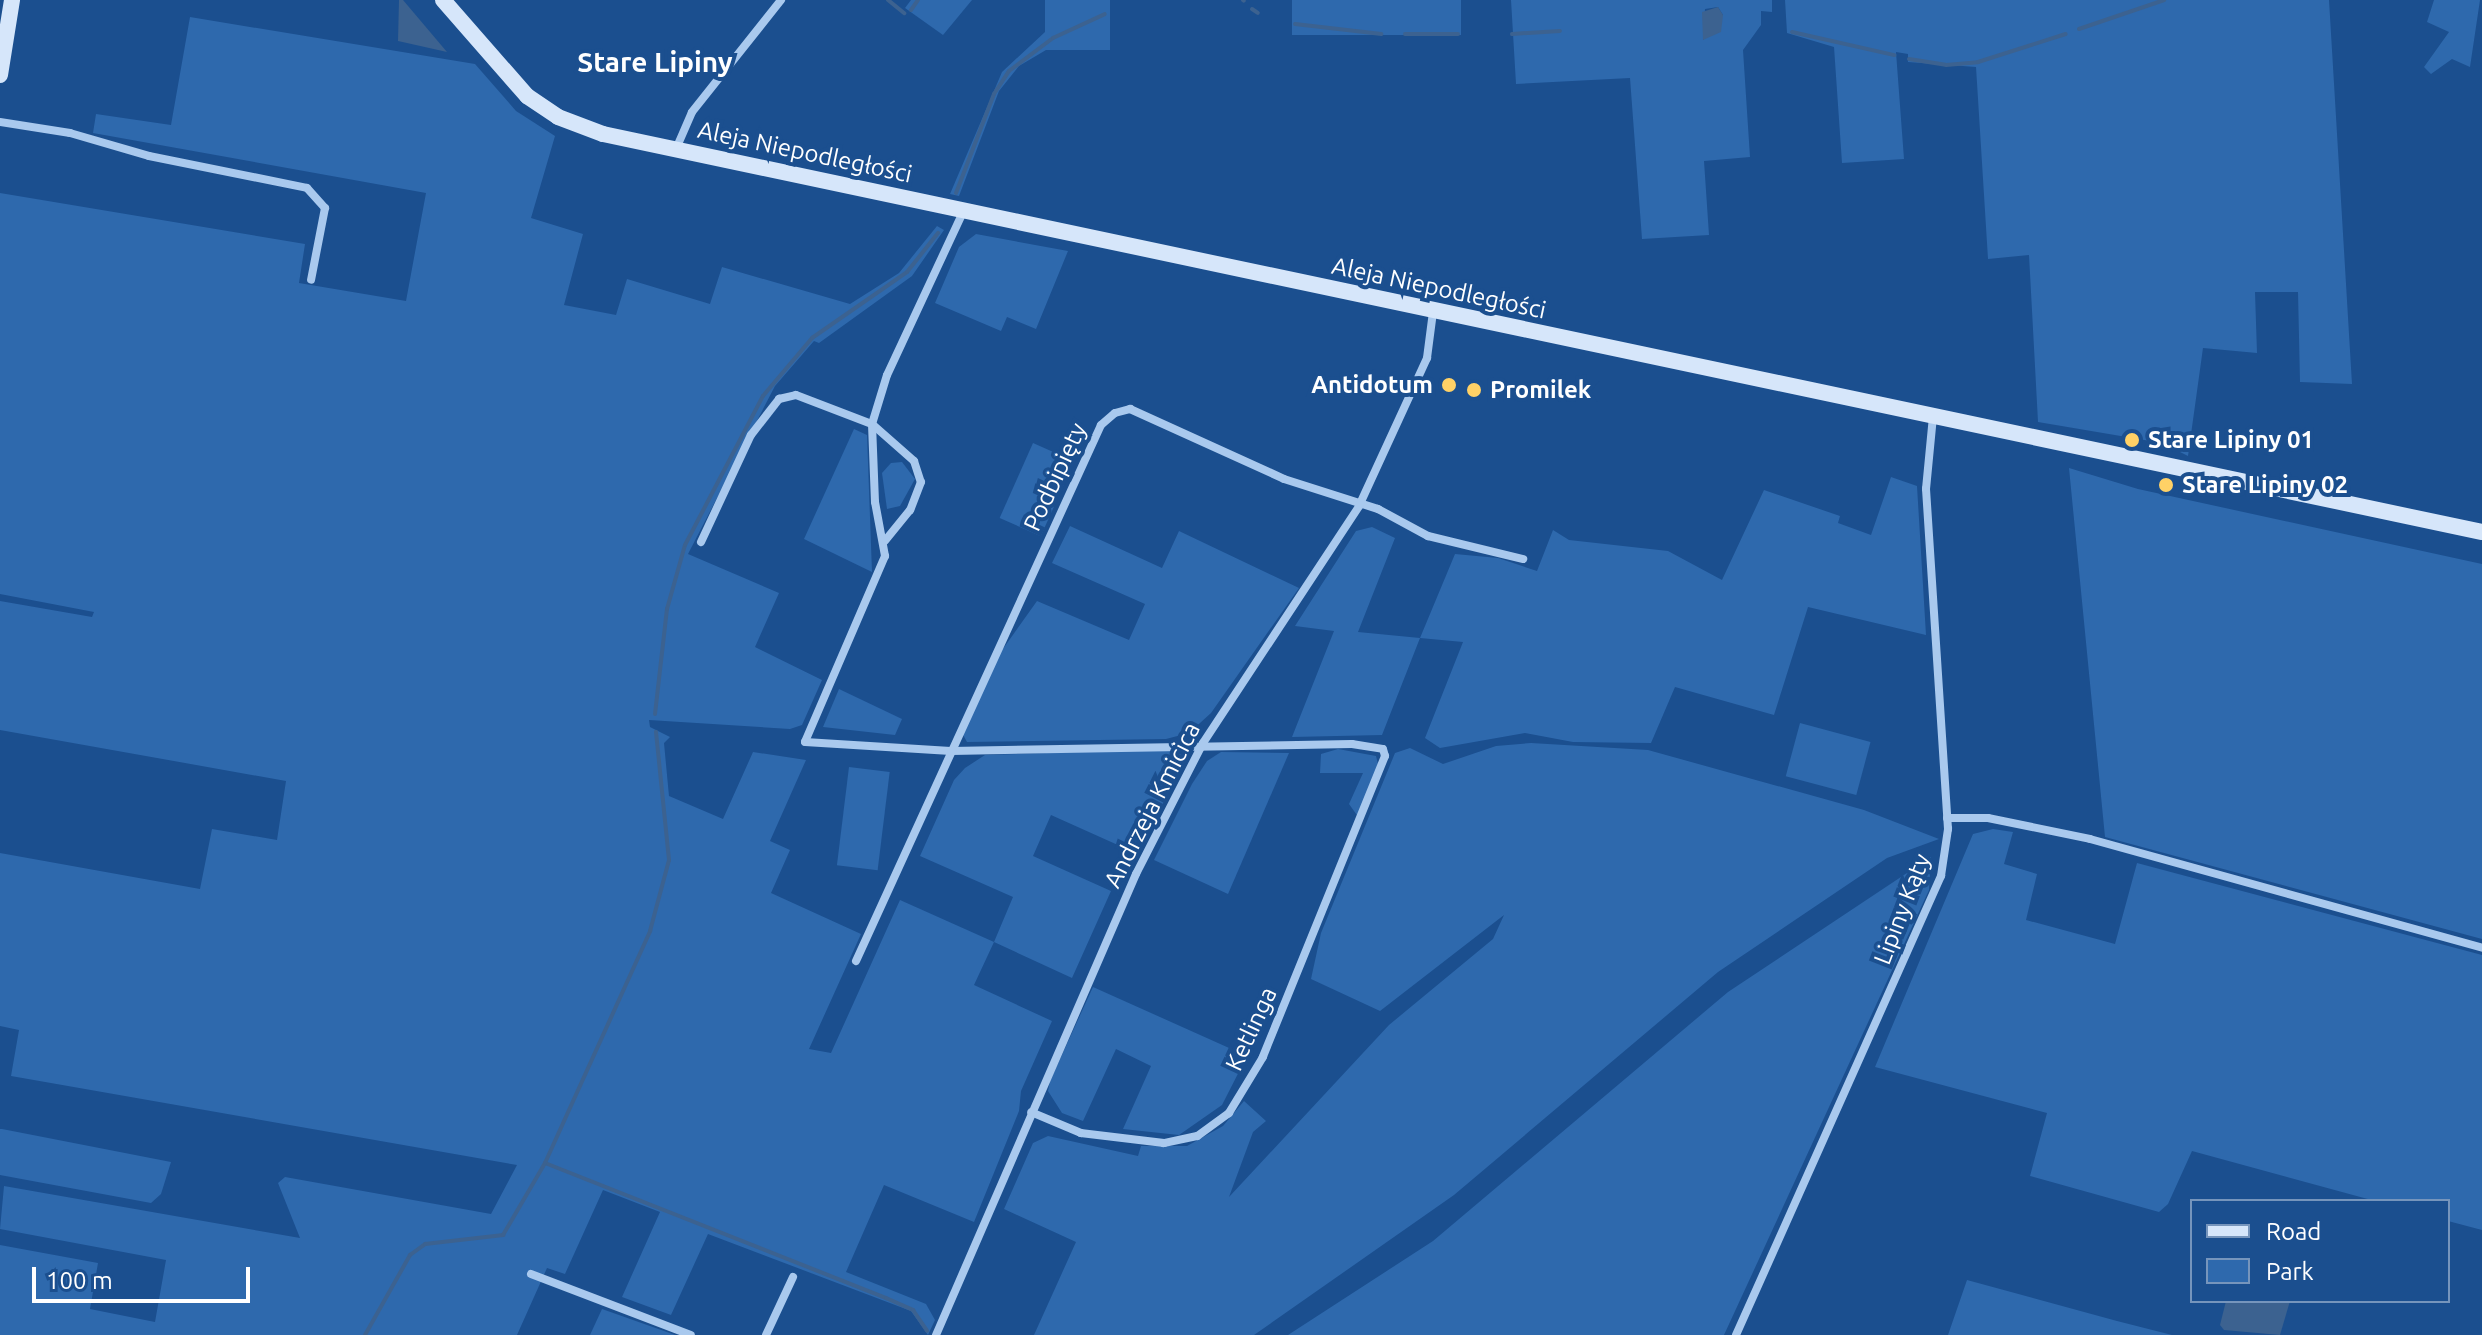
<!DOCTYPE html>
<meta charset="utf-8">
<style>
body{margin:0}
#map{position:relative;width:2482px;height:1335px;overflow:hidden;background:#1b4f8f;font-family:Ubuntu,sans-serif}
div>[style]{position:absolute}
.green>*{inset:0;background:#2e69ad;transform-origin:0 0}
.water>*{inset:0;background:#3c6290}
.stream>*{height:4px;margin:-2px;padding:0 2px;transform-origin:2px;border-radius:2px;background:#3c6290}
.street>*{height:8px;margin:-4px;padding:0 4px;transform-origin:4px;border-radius:4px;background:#a9c9ee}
.secondary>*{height:16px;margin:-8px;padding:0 8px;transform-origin:8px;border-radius:8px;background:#d6e6fa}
.dots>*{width:22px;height:22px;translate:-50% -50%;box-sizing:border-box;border:4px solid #1b4f8f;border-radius:50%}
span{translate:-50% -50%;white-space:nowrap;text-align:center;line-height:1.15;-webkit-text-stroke:8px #1b4f8f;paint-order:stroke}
.street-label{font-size:24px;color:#fff}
.poi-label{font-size:24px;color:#fff;font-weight:700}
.right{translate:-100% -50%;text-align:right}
.left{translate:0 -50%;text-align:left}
.quarter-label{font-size:28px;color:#fff;font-weight:700}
.legend{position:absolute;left:2190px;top:1199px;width:260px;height:104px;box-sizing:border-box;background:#1b4f8f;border:2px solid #7695bc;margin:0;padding:10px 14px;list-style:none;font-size:24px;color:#fff}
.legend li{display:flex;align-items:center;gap:16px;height:40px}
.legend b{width:40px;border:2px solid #7695bc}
.scale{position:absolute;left:32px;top:1267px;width:218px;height:36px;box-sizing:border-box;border:4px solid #fff;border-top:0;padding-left:10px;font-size:24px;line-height:28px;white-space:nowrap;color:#fff;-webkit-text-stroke:6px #1b4f8f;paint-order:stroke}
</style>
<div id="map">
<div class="green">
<div style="clip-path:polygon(911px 0,972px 0,943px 35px,905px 8px)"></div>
<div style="clip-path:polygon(1045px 0,1110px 0,1110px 50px,1046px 50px,1019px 66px,999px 91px,959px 196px,950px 194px,1002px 72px,1045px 32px)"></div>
<div style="left:1292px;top:0;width:169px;height:35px"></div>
<div style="clip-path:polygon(evenodd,1511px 0,1772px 0,1772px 12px,1761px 11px,1761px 25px,1743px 50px,1750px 157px,1704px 161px,1709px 235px,1642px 239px,1630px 78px,1516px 84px,1511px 0,1718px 7px,1723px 15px,1703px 40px,1705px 9px,1718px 7px)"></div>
<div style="clip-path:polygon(1785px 0,2329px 0,2352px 384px,2300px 382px,2298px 292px,2255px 292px,2257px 353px,2203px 348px,2188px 456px,2162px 443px,2038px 422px,2029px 255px,1988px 259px,1976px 67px,1908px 62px,1908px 54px,1896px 52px,1904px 159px,1842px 163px,1834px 47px,1787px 33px)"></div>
<div style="clip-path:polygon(2434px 0,2480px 0,2470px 67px,2452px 59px,2431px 74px,2424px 67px,2449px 32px,2427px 22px)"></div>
<div style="clip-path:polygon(190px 17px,475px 64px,516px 111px,555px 136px,531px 218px,583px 234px,564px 305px,616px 315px,627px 279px,710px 304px,722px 267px,850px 304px,899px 273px,937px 226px,944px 230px,912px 276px,819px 343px,814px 341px,775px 386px,688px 554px,779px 593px,755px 647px,822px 680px,802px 725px,790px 729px,649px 720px,650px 727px,670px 737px,664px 743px,669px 796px,723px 819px,753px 752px,806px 760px,770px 841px,790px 850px,771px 893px,861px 934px,809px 1049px,831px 1053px,900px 900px,994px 942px,1013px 897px,920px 856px,954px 780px,965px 768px,985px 755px,1171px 749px,1185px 757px,1151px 829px,1129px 850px,1051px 815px,1033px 856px,1111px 891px,1072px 978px,994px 942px,974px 985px,1052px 1021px,1021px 1091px,1019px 1111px,974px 1222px,884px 1185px,846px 1272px,926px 1304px,935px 1320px,928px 1335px,911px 1311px,708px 1234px,671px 1315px,622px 1297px,660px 1212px,603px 1190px,565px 1274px,547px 1268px,517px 1335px,0 1335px,0 1245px,98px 1263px,90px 1309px,155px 1322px,166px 1260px,0 1229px,4px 1186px,300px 1238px,278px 1183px,285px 1177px,491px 1214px,517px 1165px,11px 1076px,19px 1030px,0 1026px,0 853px,200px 889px,212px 829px,277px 840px,286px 781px,0 730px,0 601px,92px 617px,94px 612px,0 594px,0 193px,305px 244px,299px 283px,406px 301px,426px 193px,93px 133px,96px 114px,171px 125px)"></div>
<div style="clip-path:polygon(976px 234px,1068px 251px,1036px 329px,1007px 317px,1001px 331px,935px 303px,959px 247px)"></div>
<div style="clip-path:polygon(854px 429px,867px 435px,872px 572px,804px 539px)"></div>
<div style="left:1033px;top:443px;width:45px;height:82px;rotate:24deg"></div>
<div style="clip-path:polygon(902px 462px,915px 479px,900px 506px,887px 509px,882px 473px,891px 463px)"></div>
<div style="clip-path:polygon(2069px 468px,2138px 489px,2482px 564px,2482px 939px,2105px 837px)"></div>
<div style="clip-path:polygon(1891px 477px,1917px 486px,1926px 635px,1808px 607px,1774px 715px,1675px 687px,1651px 743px,1573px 742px,1525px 733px,1440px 748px,1425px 738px,1463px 642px,1420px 638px,1382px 735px,1292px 737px,1334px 631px,1295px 626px,1356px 531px,1372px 527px,1395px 538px,1358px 632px,1420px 638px,1455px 554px,1498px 558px,1537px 571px,1553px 530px,1569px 540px,1668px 551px,1722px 580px,1764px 490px,1840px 516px,1838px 523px,1871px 535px)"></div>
<div style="clip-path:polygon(1070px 526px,1162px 568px,1179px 531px,1299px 588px,1211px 713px,1189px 733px,1166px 739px,967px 742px,962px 733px,1000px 653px,1037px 601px,1129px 640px,1145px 604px,1052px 563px)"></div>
<div style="clip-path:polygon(839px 689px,902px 719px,895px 735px,823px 727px)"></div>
<div style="left:1800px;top:723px;width:73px;height:55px;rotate:15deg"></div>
<div style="clip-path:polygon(1531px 743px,1648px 750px,1864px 810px,1939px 839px,1887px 858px,1718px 972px,1454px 1195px,1254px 1335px,1034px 1335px,1076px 1242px,1004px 1209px,1033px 1143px,1048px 1136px,1138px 1156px,1141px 1146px,1187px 1146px,1223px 1126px,1244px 1101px,1266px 1121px,1253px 1132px,1229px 1197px,1389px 1025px,1493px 939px,1504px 915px,1380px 1011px,1311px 979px,1321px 933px,1395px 753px,1410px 748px,1443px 764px,1496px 746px)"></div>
<div style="clip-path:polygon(1338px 749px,1376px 756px,1378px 764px,1359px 818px,1349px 804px,1363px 773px,1320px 773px,1321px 754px)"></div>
<div style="clip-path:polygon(1221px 752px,1289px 753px,1228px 894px,1154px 860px,1192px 784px,1207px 761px)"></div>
<div style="left:849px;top:767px;width:41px;height:99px;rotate:7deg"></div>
<div style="clip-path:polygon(1993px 829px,2013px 832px,2004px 864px,2037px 874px,2026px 920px,2115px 944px,2137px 863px,2482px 955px,2482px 1230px,2448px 1221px,2448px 1201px,2375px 1201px,2192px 1151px,2168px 1204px,2159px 1212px,2030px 1176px,2047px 1113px,1875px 1067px,1973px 834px)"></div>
<div style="clip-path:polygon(1931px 857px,1929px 890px,1724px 1335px,1288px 1335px,1433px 1241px,1728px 992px)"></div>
<div style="clip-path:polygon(1093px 987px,1247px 1056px,1222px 1105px,1179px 1135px,1123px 1129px,1151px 1066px,1116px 1049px,1083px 1121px,1062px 1113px,1048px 1091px,1050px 1081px)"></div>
<div style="clip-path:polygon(0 1129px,2px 1129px,171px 1162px,161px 1194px,151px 1203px,0 1175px)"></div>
<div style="clip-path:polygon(1967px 1280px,2117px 1321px,2172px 1335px,1948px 1335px)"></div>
<div style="clip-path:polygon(602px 1309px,664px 1331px,675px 1335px,590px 1335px)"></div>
</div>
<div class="water">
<div style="clip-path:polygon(399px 0,403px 0,447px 52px,398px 41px)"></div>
<div style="clip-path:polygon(1718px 7px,1723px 15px,1721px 32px,1703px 40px,1702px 12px)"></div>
<div style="clip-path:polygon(2226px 1301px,2290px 1301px,2280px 1335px,2224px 1330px,2220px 1325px)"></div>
</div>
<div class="stream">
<div style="left:888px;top:0;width:21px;rotate:39deg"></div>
<div style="left:1243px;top:0;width:1px;rotate:45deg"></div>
<div style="left:1252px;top:9px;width:7px;rotate:34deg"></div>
<div style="left:911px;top:10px;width:12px;rotate:-55deg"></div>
<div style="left:1295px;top:24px;width:87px;rotate:6.6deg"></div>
<div style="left:2079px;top:29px;width:90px;rotate:-18.8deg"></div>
<div style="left:1792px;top:32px;width:105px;rotate:12.7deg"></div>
<div style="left:1405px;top:34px;width:53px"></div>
<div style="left:1512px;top:34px;width:48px;rotate:-3.6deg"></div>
<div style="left:1909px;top:59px;width:37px;rotate:9deg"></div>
<div style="left:1946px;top:65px;width:32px;rotate:-5deg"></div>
<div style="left:1978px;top:62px;width:92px;rotate:-17.7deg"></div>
<div style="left:956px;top:193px;width:106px;rotate:-69deg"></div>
<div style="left:994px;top:94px;width:27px;rotate:-57deg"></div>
<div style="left:1009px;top:71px;width:55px;rotate:-36.9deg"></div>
<div style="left:1053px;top:38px;width:57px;rotate:-24.8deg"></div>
<div style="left:655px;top:714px;width:106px;rotate:-83.5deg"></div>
<div style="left:667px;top:609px;width:66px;rotate:-74.3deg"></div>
<div style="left:685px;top:545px;width:168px;rotate:-62.4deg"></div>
<div style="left:763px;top:396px;width:76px;rotate:-49.8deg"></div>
<div style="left:812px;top:338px;width:116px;rotate:-34.8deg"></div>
<div style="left:907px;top:272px;width:50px;rotate:-51.5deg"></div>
<div style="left:545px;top:1163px;width:367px;rotate:21.6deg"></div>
<div style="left:886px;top:1298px;width:30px;rotate:24deg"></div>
<div style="left:913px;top:1310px;width:25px;rotate:56deg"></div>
<div style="left:365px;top:1335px;width:92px;rotate:-60.6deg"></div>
<div style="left:410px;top:1255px;width:19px;rotate:-36deg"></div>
<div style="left:425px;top:1244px;width:79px;rotate:-6.6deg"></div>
<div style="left:503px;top:1235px;width:83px;rotate:-59.7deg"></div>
<div style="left:545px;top:1163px;width:255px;rotate:-65.6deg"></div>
<div style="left:650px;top:931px;width:73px;rotate:-75deg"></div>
<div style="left:669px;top:860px;width:129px;rotate:-95.8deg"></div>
</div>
<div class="street">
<div style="left:0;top:122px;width:71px;rotate:8.9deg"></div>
<div style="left:70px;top:133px;width:82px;rotate:16.2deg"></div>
<div style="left:149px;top:156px;width:161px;rotate:11.4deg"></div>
<div style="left:307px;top:188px;width:27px;rotate:48deg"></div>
<div style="left:325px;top:208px;width:73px;rotate:101deg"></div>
<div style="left:676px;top:149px;width:40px;rotate:-66.6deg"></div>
<div style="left:692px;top:112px;width:143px;rotate:-51.5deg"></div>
<div style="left:964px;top:210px;width:182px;rotate:115deg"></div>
<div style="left:887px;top:375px;width:51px;rotate:107deg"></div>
<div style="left:872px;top:424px;width:78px;rotate:87.8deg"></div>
<div style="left:875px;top:502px;width:55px;rotate:79.5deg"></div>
<div style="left:885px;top:556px;width:202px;rotate:113.3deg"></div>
<div style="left:805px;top:742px;width:146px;rotate:3.5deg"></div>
<div style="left:951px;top:751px;width:401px;rotate:-1deg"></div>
<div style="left:1352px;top:744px;width:31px;rotate:9deg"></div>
<div style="left:1383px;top:749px;width:7px;rotate:74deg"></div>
<div style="left:1385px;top:756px;width:325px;rotate:112.1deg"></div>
<div style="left:1263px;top:1057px;width:66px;rotate:121.3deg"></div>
<div style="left:1229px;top:1113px;width:39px;rotate:144deg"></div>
<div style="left:1197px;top:1136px;width:34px;rotate:168deg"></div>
<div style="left:1164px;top:1143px;width:84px;rotate:-173.1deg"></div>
<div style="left:1081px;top:1133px;width:54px;rotate:-157.2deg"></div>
<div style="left:701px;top:542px;width:118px;rotate:-65deg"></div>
<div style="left:751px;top:435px;width:46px;rotate:-52.1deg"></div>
<div style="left:779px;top:399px;width:17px;rotate:-13deg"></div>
<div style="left:796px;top:395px;width:81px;rotate:20.9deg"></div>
<div style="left:872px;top:424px;width:56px;rotate:41.4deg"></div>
<div style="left:914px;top:461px;width:22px;rotate:72deg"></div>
<div style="left:921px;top:482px;width:30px;rotate:111deg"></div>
<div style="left:910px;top:510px;width:40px;rotate:129deg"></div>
<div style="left:1947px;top:818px;width:41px"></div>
<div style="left:1988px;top:818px;width:104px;rotate:11.6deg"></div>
<div style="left:2090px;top:839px;width:407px;rotate:15.5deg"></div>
<div style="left:856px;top:961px;width:589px;rotate:-65.44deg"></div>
<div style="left:1101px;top:425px;width:18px;rotate:-41deg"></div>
<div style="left:1115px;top:413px;width:16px;rotate:-15deg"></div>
<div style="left:1130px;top:409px;width:169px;rotate:24.4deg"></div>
<div style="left:1284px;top:479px;width:99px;rotate:17.7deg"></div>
<div style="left:1378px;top:509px;width:57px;rotate:28.4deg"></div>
<div style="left:1428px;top:536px;width:98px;rotate:13.6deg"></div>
<div style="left:531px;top:1274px;width:171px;rotate:20.9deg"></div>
<div style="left:766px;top:1335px;width:64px;rotate:-65deg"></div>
<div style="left:936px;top:1335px;width:503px;rotate:-66.55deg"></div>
<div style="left:1136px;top:874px;width:147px;rotate:-62.9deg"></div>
<div style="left:1203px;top:743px;width:284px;rotate:-56.6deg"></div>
<div style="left:1359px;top:506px;width:163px;rotate:-65.3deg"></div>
<div style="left:1427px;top:358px;width:46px;rotate:-82.6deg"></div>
<div style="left:1736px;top:1335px;width:503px;rotate:-65.93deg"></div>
<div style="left:1941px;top:876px;width:48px;rotate:-81.5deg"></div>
<div style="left:1948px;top:829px;width:341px;rotate:-93.7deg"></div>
<div style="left:1926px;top:489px;width:73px;rotate:-84.5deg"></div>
</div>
<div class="secondary">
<div style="left:443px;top:0;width:128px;rotate:48.8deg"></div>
<div style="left:527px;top:96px;width:37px;rotate:34deg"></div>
<div style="left:558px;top:117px;width:48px;rotate:20.7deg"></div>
<div style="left:603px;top:134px;width:1921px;rotate:11.96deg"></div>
<div style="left:0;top:75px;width:76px;rotate:-80.9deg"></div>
</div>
<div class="dots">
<div style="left:1449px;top:385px;background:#ffd166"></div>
<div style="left:1474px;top:390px;background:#ffd166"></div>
<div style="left:2132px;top:440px;background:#ffd166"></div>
<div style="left:2166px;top:485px;background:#ffd166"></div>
</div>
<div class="street-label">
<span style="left:805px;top:152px;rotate:12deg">Aleja Niepodległości</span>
<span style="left:1439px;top:288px;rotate:12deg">Aleja Niepodległości</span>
<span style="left:1055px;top:477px;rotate:-65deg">Podbipięty</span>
<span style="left:1152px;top:805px;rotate:-63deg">Andrzeja Kmicica</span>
<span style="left:1902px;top:909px;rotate:-69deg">Lipiny Kąty</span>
<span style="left:1251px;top:1029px;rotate:-65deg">Ketlinga</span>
</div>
<div class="poi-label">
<span class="right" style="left:1433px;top:385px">Antidotum</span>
<span class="left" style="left:1490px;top:390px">Promilek</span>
<span class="left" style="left:2148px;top:440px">Stare Lipiny 01</span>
<span class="left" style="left:2182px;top:485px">Stare Lipiny 02</span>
</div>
<div class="quarter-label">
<span style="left:655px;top:62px">Stare Lipiny</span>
</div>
<ul class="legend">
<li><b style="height:10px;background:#d6e6fa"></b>Road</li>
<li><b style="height:22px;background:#2e69ad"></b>Park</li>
</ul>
<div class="scale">100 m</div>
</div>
